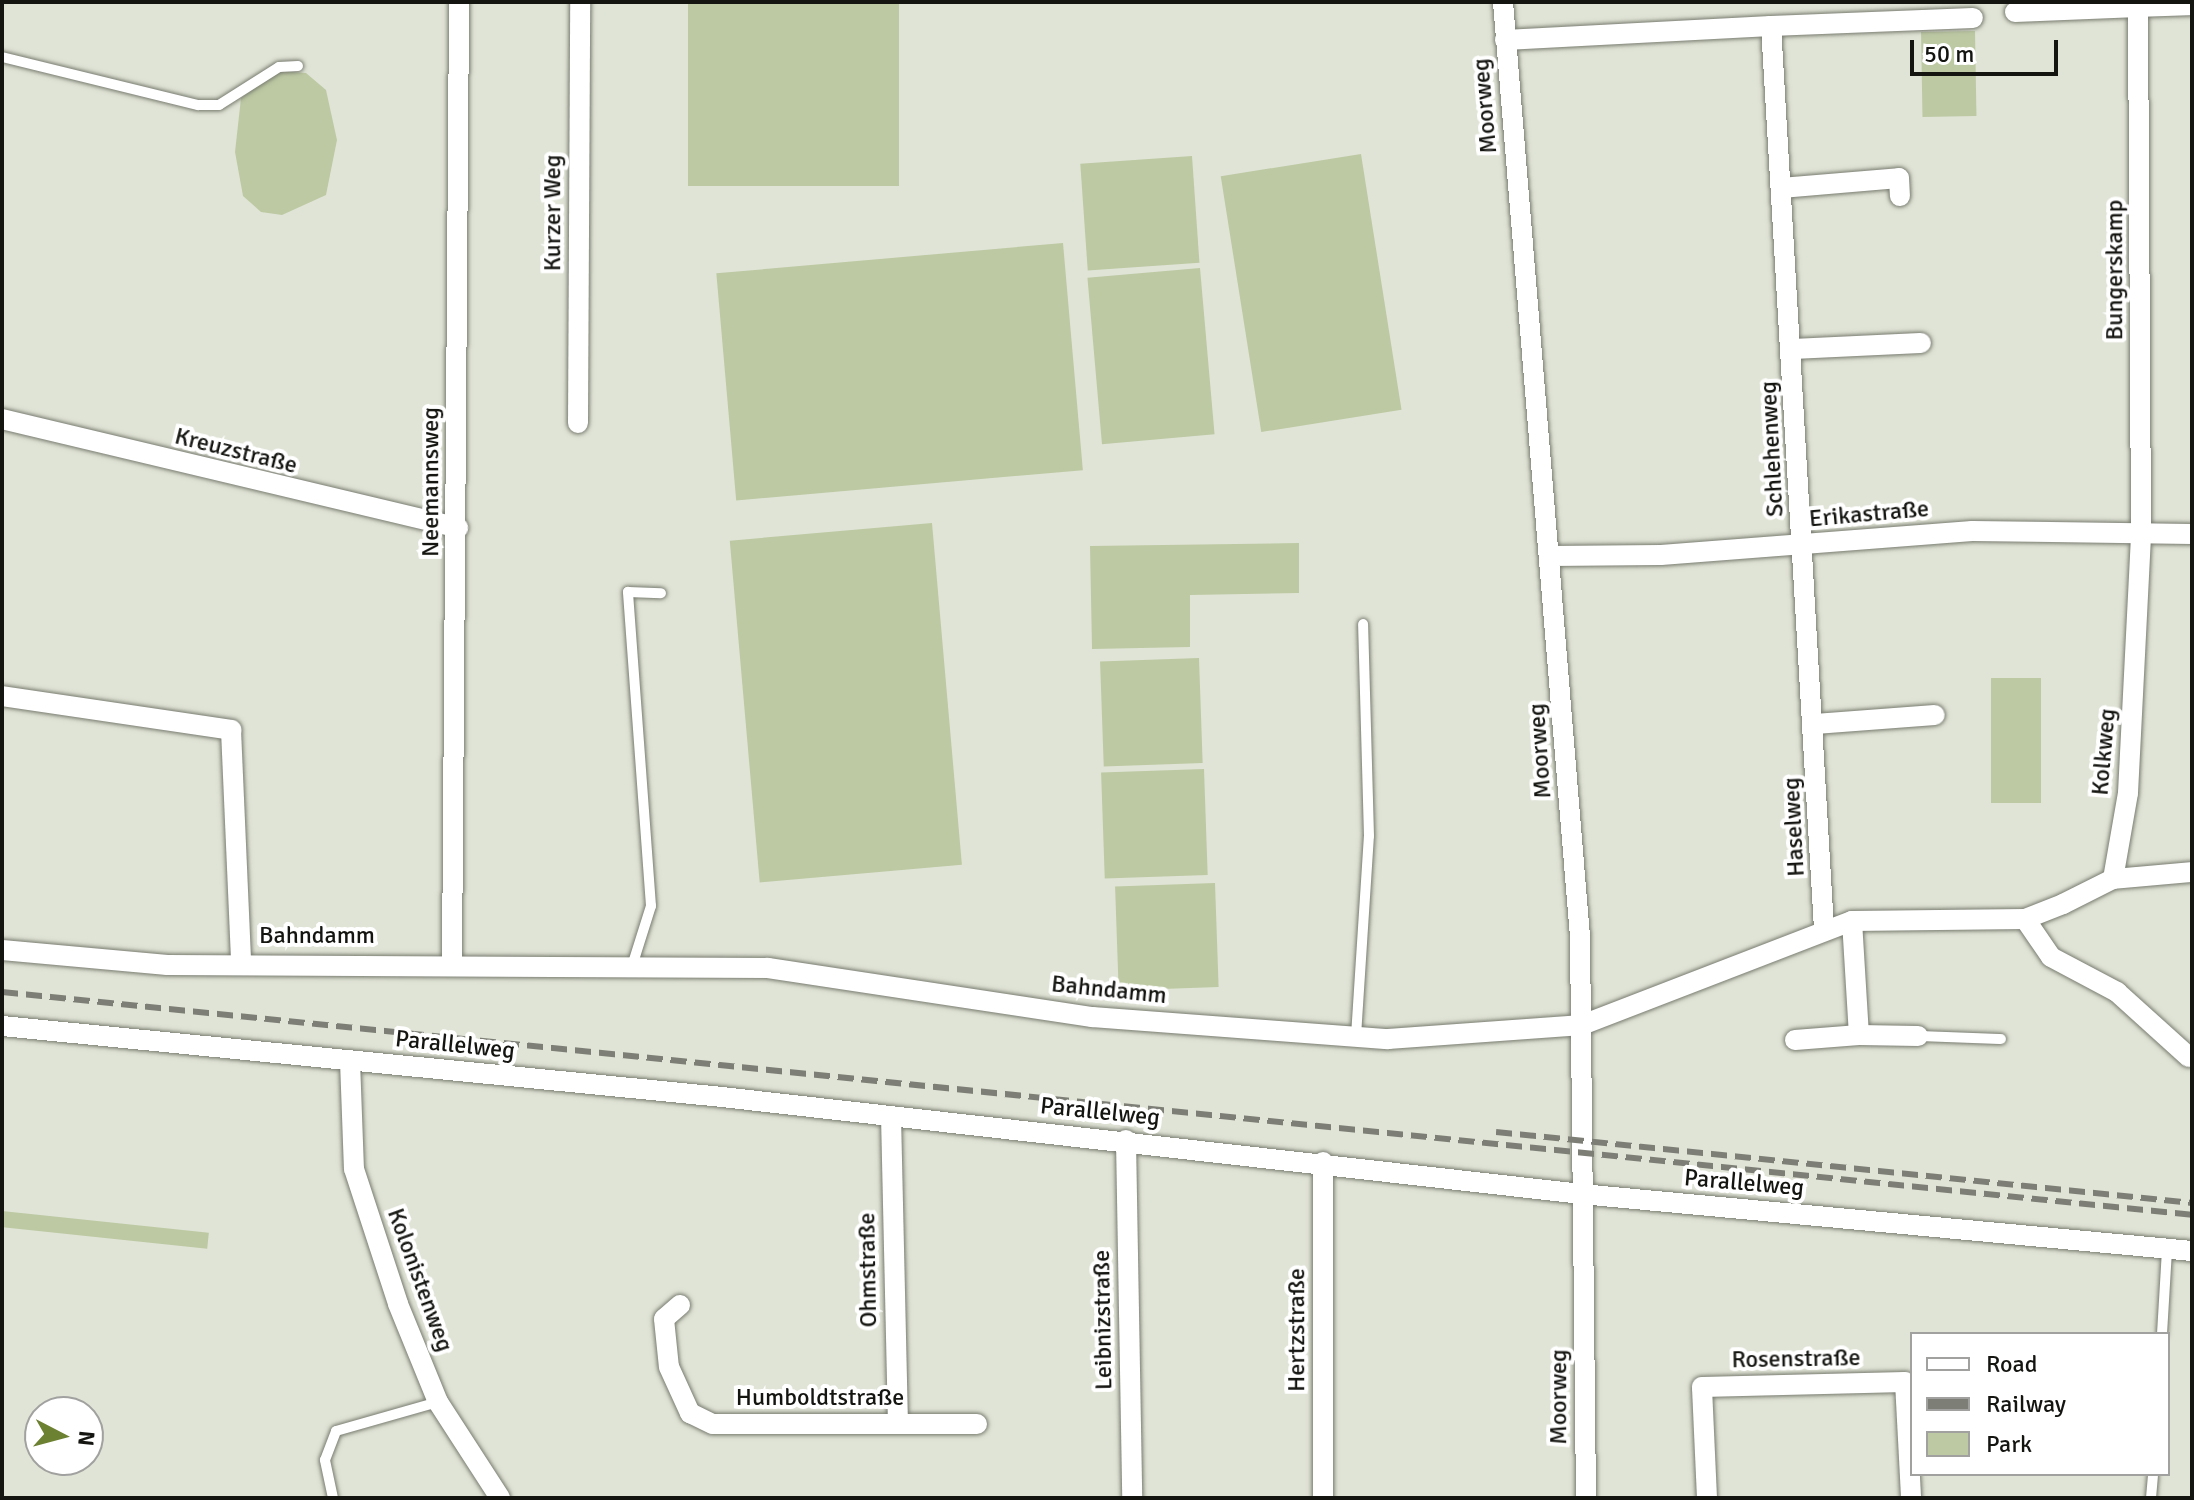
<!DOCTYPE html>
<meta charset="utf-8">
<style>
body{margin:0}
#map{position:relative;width:2194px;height:1500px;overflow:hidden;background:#e0e4d6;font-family:Signika,sans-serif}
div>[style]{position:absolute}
.green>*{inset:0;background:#bdc9a3;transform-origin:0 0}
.roads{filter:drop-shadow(0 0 2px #787c70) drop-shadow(0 0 2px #787c70)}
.lane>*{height:10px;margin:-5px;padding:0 5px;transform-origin:5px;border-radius:5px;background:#fff}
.street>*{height:20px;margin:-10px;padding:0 10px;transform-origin:10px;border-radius:10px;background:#fff}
.rail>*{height:6px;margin-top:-3px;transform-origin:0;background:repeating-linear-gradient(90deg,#7d7f76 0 16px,transparent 0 24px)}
span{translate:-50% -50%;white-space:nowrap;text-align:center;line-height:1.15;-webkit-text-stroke:8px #fff;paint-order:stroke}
.street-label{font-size:24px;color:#141511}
.frame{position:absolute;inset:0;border:4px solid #141511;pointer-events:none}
.legend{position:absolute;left:1910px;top:1332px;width:260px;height:144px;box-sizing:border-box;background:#fff;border:2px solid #a1a1a0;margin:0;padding:10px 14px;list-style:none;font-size:24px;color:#141511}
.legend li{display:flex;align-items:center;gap:16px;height:40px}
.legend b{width:40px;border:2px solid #a1a1a0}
.north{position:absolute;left:24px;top:1396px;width:80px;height:80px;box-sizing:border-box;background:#fff;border:2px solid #a1a1a0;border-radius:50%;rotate:96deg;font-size:22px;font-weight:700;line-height:32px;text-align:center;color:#141511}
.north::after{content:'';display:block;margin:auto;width:28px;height:36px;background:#6d8132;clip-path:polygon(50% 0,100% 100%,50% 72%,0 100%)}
.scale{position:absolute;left:1910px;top:40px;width:148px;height:36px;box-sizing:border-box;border:4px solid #141511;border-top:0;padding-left:10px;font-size:24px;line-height:28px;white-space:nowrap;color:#141511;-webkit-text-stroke:6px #fff;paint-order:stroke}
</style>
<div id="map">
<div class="green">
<div style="left:688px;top:2px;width:211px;height:184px"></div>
<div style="left:1975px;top:31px;width:85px;height:54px;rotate:89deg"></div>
<div style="clip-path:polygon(279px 71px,306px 73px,326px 90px,337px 140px,326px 195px,282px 215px,261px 212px,243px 196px,235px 152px,241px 98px)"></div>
<div style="left:1361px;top:154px;width:259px;height:142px;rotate:81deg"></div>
<div style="left:1192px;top:156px;width:107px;height:112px;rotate:86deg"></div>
<div style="left:1063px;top:243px;width:228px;height:348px;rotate:85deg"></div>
<div style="left:1200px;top:268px;width:167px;height:113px;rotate:85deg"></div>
<div style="left:932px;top:523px;width:343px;height:203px;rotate:85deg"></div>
<div style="clip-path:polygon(1299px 543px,1299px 593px,1190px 595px,1190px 647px,1092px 649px,1090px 546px)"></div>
<div style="left:1199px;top:658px;width:105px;height:99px;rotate:88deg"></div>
<div style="left:1991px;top:678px;width:50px;height:125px"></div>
<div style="left:1204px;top:769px;width:106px;height:103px;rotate:88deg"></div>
<div style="left:1215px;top:883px;width:104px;height:100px;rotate:88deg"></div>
<div style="left:2px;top:1211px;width:208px;height:16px;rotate:6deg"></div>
</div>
<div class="roads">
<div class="lane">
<div style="left:2px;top:57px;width:202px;rotate:13.8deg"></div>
<div style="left:198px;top:105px;width:21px"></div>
<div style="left:219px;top:105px;width:71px;rotate:-32.3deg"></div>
<div style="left:279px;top:67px;width:19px;rotate:-3deg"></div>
<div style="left:633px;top:963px;width:60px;rotate:-72.5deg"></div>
<div style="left:651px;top:906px;width:315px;rotate:-94.2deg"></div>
<div style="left:628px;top:592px;width:33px;rotate:2deg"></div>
<div style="left:1356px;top:1036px;width:200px;rotate:-86.3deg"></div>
<div style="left:1369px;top:836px;width:212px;rotate:-91.6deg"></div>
<div style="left:1918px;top:1036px;width:83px;rotate:2.1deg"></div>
<div style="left:2162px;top:1334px;width:85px;rotate:-86.6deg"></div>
<div style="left:333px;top:1498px;width:39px;rotate:-102deg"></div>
<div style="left:325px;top:1460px;width:31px;rotate:-69deg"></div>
<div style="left:336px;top:1431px;width:106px;rotate:-15.9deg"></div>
<div style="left:2151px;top:1498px;width:24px;rotate:-85deg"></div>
</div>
<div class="street">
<div style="left:1503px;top:2px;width:937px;rotate:85.29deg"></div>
<div style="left:1580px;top:936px;width:562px;rotate:89.39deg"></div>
<div style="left:2015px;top:12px;width:123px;rotate:-2.3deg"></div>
<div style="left:1771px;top:26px;width:202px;rotate:-2.3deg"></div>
<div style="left:1505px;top:40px;width:266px;rotate:-3deg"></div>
<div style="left:1771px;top:26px;width:904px;rotate:86.64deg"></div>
<div style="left:1781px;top:188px;width:118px;rotate:-4.8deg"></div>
<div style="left:1899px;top:178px;width:18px;rotate:87deg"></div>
<div style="left:1792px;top:349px;width:129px;rotate:-2.7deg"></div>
<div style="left:2px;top:419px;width:469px;rotate:13.4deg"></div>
<div style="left:578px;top:423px;width:421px;rotate:-89.7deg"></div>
<div style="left:1551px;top:556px;width:110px;rotate:-0.5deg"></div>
<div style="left:1661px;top:555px;width:312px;rotate:-4.4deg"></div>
<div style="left:1972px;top:531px;width:220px;rotate:0.8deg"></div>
<div style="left:2px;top:696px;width:232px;rotate:8.4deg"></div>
<div style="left:231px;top:730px;width:231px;rotate:87.5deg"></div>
<div style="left:1815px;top:724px;width:120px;rotate:-4.3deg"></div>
<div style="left:2113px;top:879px;width:79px;rotate:-5.1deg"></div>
<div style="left:2025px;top:919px;width:46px;rotate:55.6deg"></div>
<div style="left:2051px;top:957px;width:75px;rotate:27.9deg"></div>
<div style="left:2117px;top:992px;width:97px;rotate:42.1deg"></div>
<div style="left:1852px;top:921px;width:114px;rotate:86.5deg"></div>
<div style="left:1859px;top:1035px;width:59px;rotate:1deg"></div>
<div style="left:2px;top:950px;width:166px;rotate:5.2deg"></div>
<div style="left:167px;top:965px;width:601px;rotate:0.29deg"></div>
<div style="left:768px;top:968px;width:328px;rotate:8.6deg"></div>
<div style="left:1092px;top:1017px;width:297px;rotate:4.3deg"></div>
<div style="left:1388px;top:1039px;width:195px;rotate:-4.1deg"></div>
<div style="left:1582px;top:1025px;width:289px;rotate:-21.1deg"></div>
<div style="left:1852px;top:921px;width:173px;rotate:-0.7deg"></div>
<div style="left:2025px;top:919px;width:41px;rotate:-21.5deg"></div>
<div style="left:2063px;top:904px;width:56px;rotate:-26.6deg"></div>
<div style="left:2113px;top:879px;width:87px;rotate:-80.1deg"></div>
<div style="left:2128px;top:793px;width:261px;rotate:-87.1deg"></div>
<div style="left:2141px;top:532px;width:525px;rotate:-90.33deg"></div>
<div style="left:2138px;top:7px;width:54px;rotate:-2.1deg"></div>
<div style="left:452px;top:963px;width:961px;rotate:-89.58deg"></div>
<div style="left:2px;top:1026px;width:723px;rotate:5.63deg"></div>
<div style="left:722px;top:1097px;width:864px;rotate:6.44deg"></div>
<div style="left:1581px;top:1194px;width:614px;rotate:5.33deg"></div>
<div style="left:1795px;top:1040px;width:64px;rotate:-4.5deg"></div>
<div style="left:350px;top:1061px;width:108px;rotate:87.9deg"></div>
<div style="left:354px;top:1169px;width:142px;rotate:71.9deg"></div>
<div style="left:398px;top:1304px;width:106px;rotate:67.8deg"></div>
<div style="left:438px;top:1402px;width:114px;rotate:57.1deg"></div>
<div style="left:891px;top:1116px;width:307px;rotate:88.7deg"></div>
<div style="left:1126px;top:1140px;width:358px;rotate:89deg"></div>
<div style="left:680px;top:1305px;width:21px;rotate:139deg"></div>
<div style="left:664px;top:1319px;width:48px;rotate:84.1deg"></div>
<div style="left:669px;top:1367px;width:51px;rotate:65.5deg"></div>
<div style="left:690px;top:1413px;width:25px;rotate:26deg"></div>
<div style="left:713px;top:1424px;width:264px"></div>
<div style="left:1323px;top:1498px;width:336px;rotate:-90deg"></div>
<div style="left:1707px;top:1498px;width:111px;rotate:-92.6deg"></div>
<div style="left:1702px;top:1387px;width:203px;rotate:-1.4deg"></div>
<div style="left:1905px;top:1382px;width:116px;rotate:87deg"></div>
</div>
</div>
<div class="rail">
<div style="left:2px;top:992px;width:2201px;rotate:5.81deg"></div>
<div style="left:1496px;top:1132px;width:700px;rotate:5.82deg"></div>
</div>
<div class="street-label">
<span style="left:1485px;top:106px;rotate:-95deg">Moorweg</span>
<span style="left:553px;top:213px;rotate:-90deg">Kurzer Weg</span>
<span style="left:2115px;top:270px;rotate:-90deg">Bungerskamp</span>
<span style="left:1772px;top:449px;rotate:-93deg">Schlehenweg</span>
<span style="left:236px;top:451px;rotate:14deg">Kreuzstraße</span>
<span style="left:431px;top:482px;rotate:-90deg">Neemannsweg</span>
<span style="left:1869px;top:514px;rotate:-5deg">Erikastraße</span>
<span style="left:1540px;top:751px;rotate:-94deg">Moorweg</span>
<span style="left:2104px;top:752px;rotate:-85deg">Kolkweg</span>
<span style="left:1794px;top:827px;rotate:-93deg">Haselweg</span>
<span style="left:317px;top:936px">Bahndamm</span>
<span style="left:1109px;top:990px;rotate:6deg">Bahndamm</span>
<span style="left:455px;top:1045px;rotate:6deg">Parallelweg</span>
<span style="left:1100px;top:1112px;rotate:6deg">Parallelweg</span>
<span style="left:1744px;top:1183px;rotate:5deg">Parallelweg</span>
<span style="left:868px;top:1270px;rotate:-91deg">Ohmstraße</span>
<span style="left:420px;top:1280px;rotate:70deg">Kolonistenweg</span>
<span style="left:1103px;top:1320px;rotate:-91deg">Leibnizstraße</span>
<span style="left:1297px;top:1330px;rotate:-90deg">Hertzstraße</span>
<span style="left:1796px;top:1359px;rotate:-1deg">Rosenstraße</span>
<span style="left:1559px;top:1397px;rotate:-90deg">Moorweg</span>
<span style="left:820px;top:1398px">Humboldtstraße</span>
</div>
<div class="frame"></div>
<ul class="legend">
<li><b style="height:10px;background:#fff"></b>Road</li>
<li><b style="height:10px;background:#7d7f76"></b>Railway</li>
<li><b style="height:22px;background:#bdc9a3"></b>Park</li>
</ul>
<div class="north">N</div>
<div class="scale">50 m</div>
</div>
